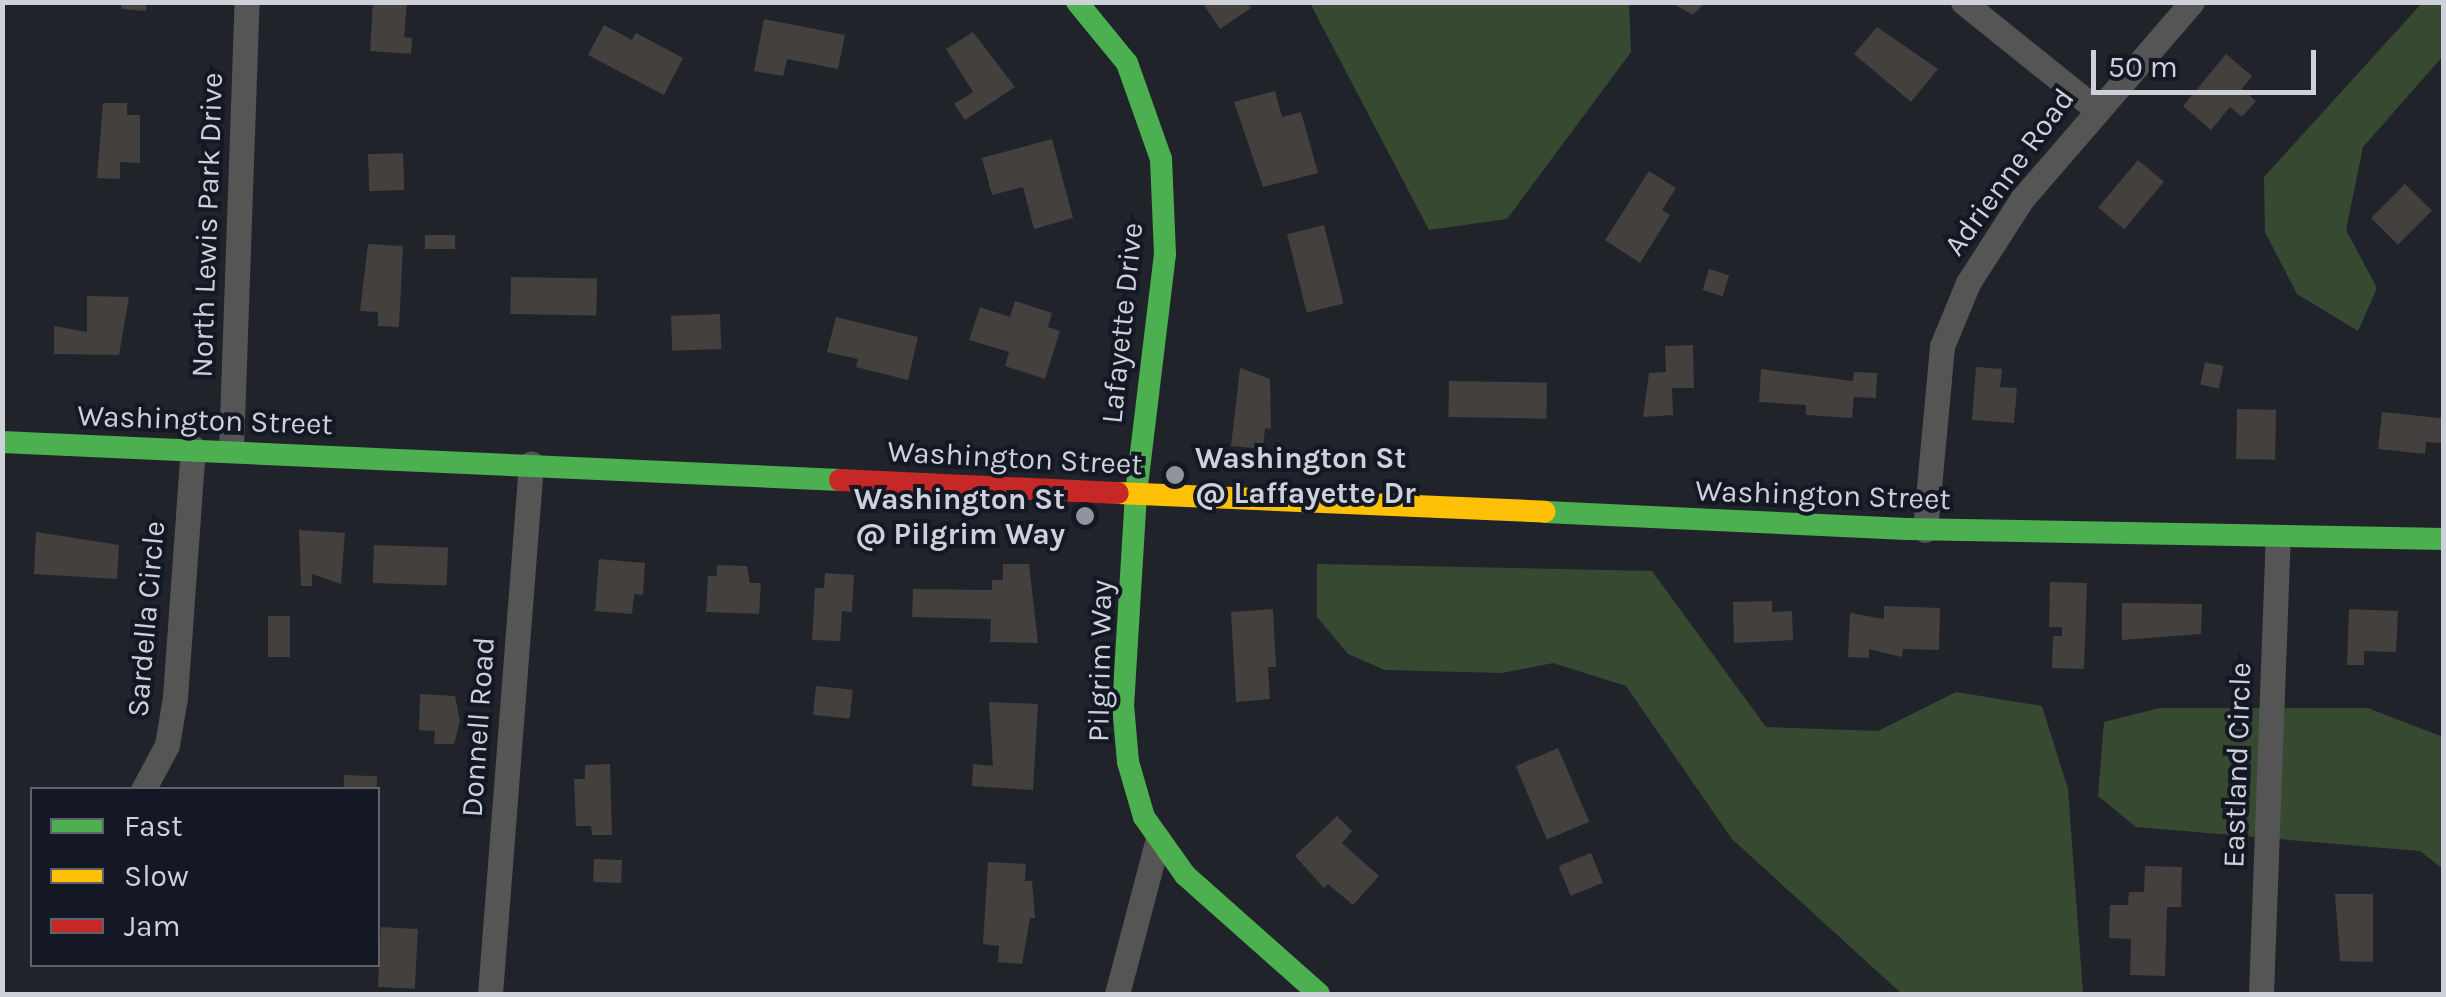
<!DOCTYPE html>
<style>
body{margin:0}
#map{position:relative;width:2446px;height:997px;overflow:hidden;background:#21232a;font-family:Karla,sans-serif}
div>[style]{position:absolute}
.green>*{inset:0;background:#384931}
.building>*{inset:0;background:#43403d;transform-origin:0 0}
.street>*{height:25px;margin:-12.5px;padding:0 12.5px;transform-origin:12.5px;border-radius:12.5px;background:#545554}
.fast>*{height:22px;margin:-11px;padding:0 11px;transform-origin:11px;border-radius:11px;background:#4caf50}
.slow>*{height:22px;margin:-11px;padding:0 11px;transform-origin:11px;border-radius:11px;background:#ffc107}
.jam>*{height:22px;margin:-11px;padding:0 11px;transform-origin:11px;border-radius:11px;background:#c62828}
.dots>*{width:28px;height:28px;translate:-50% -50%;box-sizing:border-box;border:5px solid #141824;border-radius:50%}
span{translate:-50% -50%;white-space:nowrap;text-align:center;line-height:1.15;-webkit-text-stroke:8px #141824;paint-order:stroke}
.street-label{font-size:30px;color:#ced1d9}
.poi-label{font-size:30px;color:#ced1d9;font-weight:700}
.left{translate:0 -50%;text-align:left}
.right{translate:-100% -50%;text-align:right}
.frame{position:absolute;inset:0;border:5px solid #ced1d9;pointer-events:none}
.legend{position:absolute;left:30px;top:787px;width:350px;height:180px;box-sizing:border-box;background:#141824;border:2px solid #5e626c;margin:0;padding:12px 18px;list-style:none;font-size:30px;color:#ced1d9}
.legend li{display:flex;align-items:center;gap:20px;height:50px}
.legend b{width:50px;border:2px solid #5e626c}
.scale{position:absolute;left:2091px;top:50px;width:225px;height:45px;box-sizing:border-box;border:5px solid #ced1d9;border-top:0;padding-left:12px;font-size:30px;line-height:35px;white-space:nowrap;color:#ced1d9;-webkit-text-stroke:8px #141824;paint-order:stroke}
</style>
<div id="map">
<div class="green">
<div style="clip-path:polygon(1310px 3px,1629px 3px,1631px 52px,1507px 219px,1429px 230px)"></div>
<div style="clip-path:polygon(2422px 3px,2443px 3px,2443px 56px,2363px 147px,2346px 230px,2377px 288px,2358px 331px,2297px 294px,2265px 232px,2264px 177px)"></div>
<div style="clip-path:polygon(1317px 564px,1652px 571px,1766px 727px,1878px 731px,1956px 692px,2042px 706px,2068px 789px,2083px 994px,1902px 994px,1732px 839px,1626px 686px,1553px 663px,1502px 673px,1385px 670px,1348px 654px,1317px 617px)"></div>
<div style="clip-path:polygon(2159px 708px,2368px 708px,2443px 737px,2443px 869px,2420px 851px,2136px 827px,2098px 796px,2104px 722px)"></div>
</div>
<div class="building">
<div style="clip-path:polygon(122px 2px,146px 2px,146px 11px,121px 9px)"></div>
<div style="clip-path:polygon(373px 2px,407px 3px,404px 37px,412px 38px,411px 54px,370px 51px)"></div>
<div style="clip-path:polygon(1202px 2px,1247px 2px,1251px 8px,1220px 29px)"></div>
<div style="clip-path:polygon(1670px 2px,1705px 2px,1693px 15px)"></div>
<div style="clip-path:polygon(764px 19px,845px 35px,838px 69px,787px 59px,783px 76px,754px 71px)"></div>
<div style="clip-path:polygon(604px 25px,632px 40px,636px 33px,683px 58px,664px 95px,588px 55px)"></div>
<div style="clip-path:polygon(1877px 27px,1938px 69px,1911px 102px,1854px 54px)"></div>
<div style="clip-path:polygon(973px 32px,1015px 87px,965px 120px,954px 104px,973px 92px,946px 49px)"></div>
<div style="clip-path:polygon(2226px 54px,2252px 76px,2242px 89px,2256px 101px,2242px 117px,2230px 107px,2211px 130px,2183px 106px)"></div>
<div style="clip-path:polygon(1275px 91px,1282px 117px,1301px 112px,1318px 173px,1263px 187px,1234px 102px)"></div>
<div style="clip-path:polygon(103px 103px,127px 103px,127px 115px,140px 115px,140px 163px,120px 162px,120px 179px,97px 178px)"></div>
<div style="clip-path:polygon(1052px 139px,1073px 218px,1034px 229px,1023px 187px,992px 195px,982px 158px)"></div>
<div style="left:403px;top:153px;width:37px;height:35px;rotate:88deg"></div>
<div style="left:2138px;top:160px;width:34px;height:62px;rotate:40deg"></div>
<div style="clip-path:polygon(1649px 171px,1676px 188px,1662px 210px,1670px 215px,1640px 263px,1605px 240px)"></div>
<div style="left:2405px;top:184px;width:38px;height:48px;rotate:45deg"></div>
<div style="left:1324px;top:225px;width:81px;height:38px;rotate:76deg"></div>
<div style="left:425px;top:235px;width:30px;height:14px"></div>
<div style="clip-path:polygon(368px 244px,403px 246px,399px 327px,378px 326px,378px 312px,360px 311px)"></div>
<div style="left:1709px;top:269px;width:21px;height:22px;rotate:17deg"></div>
<div style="left:511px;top:277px;width:86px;height:37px;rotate:1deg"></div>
<div style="clip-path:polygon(87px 296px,129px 297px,119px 355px,54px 354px,54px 326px,87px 332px)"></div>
<div style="clip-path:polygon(1015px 301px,1052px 313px,1048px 327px,1060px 331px,1045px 379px,1005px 366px,1009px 352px,969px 340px,980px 307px,1010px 317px)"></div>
<div style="left:720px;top:314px;width:35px;height:49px;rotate:88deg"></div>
<div style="clip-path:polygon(836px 317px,918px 337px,908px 380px,856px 367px,858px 359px,827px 352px)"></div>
<div style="clip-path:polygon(1693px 345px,1694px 388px,1672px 388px,1673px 415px,1643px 417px,1649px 373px,1666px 372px,1665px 346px)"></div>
<div style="left:2205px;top:362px;width:19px;height:23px;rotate:12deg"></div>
<div style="clip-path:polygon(1976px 367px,2002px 369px,2000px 387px,2017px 388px,2014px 423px,1972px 420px)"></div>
<div style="clip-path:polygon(1240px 368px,1270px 379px,1271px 429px,1265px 428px,1263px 449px,1231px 446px)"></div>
<div style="clip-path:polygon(1761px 369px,1853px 381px,1854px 372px,1877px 373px,1876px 398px,1854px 397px,1852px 418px,1806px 415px,1806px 405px,1759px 402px)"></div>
<div style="left:1449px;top:381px;width:98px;height:36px;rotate:1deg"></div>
<div style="left:2237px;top:409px;width:39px;height:50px;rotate:1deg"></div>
<div style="clip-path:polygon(2444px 409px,2444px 443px,2426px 442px,2425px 454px,2378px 449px,2382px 412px,2440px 418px)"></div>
<div style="clip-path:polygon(299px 530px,345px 533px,341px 584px,312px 574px,312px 586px,301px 586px)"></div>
<div style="clip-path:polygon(36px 532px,119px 545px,117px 579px,34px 574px)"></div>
<div style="left:374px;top:545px;width:74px;height:38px;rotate:2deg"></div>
<div style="clip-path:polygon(599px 559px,645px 563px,643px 595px,634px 594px,632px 614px,595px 611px)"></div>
<div style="clip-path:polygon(1003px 564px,1029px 564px,1038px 643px,990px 642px,991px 619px,912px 617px,913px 589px,992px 590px,992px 580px,1003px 580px)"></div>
<div style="clip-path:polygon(717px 565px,747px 566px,750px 583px,761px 583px,759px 614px,706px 612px,708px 576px,717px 576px)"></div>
<div style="clip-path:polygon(825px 573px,854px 575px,852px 612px,842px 611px,840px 641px,812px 640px,815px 588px,824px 588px)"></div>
<div style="clip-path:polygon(2050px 582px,2087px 583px,2084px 669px,2052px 668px,2053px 636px,2062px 636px,2062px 627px,2049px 627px)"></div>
<div style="clip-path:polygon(1772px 601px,1772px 612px,1792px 611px,1793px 640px,1734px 643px,1733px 602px)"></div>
<div style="clip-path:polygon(2122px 603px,2202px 604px,2201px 634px,2122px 640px)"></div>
<div style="clip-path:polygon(1884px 606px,1940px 608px,1939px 650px,1903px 649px,1902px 657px,1869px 649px,1869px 658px,1848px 657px,1850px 613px,1884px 619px)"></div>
<div style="clip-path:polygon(1273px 609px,1276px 667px,1268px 667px,1270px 699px,1236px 702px,1231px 612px)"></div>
<div style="clip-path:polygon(2349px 609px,2398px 611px,2396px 652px,2364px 651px,2364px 665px,2347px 665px)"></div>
<div style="left:268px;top:616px;width:22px;height:41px"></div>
<div style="left:816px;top:686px;width:37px;height:29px;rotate:6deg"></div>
<div style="clip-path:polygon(420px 694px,455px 696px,460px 721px,454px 744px,434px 744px,435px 731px,419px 730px)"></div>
<div style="clip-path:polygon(989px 702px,1038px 704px,1033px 790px,972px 786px,973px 764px,993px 766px)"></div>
<div style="left:1558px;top:748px;width:80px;height:46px;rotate:67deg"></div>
<div style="clip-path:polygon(610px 764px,612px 835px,592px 835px,591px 826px,576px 826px,574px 779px,585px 779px,585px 765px)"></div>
<div style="left:344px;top:775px;width:33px;height:15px;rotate:2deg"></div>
<div style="clip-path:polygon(1337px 816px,1352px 831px,1342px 843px,1379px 876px,1353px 905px,1328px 884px,1324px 888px,1295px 856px)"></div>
<div style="left:1591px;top:853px;width:32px;height:35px;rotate:68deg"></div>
<div style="left:594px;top:859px;width:28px;height:23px;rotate:2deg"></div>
<div style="clip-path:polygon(988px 862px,1026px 864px,1025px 881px,1032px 881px,1035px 918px,1030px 918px,1022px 964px,998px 962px,999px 946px,983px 944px)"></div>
<div style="clip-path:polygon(2145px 866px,2182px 867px,2181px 907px,2167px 907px,2165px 976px,2130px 975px,2131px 939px,2109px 938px,2110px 905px,2128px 905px,2129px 892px,2144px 892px)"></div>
<div style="clip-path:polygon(2335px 894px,2373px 894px,2373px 962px,2340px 961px)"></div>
<div style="left:381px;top:927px;width:37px;height:60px;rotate:3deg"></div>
</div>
<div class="street">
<div style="left:1963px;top:2px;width:169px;rotate:38.8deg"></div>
<div style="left:231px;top:449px;width:447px;rotate:-88deg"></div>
<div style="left:1925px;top:530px;width:185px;rotate:-84.7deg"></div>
<div style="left:1942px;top:346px;width:68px;rotate:-67.6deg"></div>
<div style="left:1968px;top:283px;width:100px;rotate:-57.3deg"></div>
<div style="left:2022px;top:199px;width:260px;rotate:-49.2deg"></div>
<div style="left:143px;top:790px;width:51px;rotate:-61.9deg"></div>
<div style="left:167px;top:745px;width:49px;rotate:-80.5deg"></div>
<div style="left:175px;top:697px;width:250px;rotate:-85.9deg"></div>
<div style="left:490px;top:994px;width:532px;rotate:-85.58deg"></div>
<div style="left:1117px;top:994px;width:160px;rotate:-75.2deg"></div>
<div style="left:2261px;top:994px;width:456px;rotate:-87.9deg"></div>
</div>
<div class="fast">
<div style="left:1077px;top:2px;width:79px;rotate:50.7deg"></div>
<div style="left:1127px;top:63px;width:102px;rotate:70.5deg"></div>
<div style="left:1161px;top:159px;width:95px;rotate:87.6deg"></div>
<div style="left:1165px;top:254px;width:242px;rotate:96.9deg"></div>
<div style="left:1136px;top:494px;width:211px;rotate:93.5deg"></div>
<div style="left:1123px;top:705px;width:57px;rotate:85deg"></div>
<div style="left:1128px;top:762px;width:57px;rotate:73.8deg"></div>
<div style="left:1144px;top:817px;width:71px;rotate:54.7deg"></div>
<div style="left:1185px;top:875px;width:179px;rotate:41.6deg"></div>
<div style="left:2px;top:442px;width:839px;rotate:2.6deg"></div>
<div style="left:1545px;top:512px;width:362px;rotate:2.7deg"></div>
<div style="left:1907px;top:529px;width:537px;rotate:1.07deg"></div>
</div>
<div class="slow">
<div style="left:1118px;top:493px;width:427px;rotate:2.5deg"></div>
</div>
<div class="jam">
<div style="left:840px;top:480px;width:278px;rotate:2.7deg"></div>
</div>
<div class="dots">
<div style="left:1175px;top:475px;background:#91949c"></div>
<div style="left:1085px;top:516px;background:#91949c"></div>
</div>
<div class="street-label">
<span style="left:2009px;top:172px;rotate:-54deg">Adrienne Road</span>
<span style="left:207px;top:225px;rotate:-88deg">North Lewis Park Drive</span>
<span style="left:1122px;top:323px;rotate:-84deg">Lafayette Drive</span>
<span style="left:205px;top:420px;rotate:2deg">Washington Street</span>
<span style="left:1015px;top:458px;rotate:3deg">Washington Street</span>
<span style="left:1823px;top:495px;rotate:2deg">Washington Street</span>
<span style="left:146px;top:619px;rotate:-85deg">Sardella Circle</span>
<span style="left:1100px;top:661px;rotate:-89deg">Pilgrim Way</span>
<span style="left:478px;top:727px;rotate:-86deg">Donnell Road</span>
<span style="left:2237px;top:765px;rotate:-88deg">Eastland Circle</span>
</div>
<div class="poi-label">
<span class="left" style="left:1195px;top:475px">Washington St<br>@ Laffayette Dr</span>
<span class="right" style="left:1065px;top:516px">Washington St<br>@ Pilgrim Way</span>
</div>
<div class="frame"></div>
<ul class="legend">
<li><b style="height:12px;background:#4caf50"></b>Fast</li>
<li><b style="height:12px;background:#ffc107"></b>Slow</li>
<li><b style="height:12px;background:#c62828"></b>Jam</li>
</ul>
<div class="scale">50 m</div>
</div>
